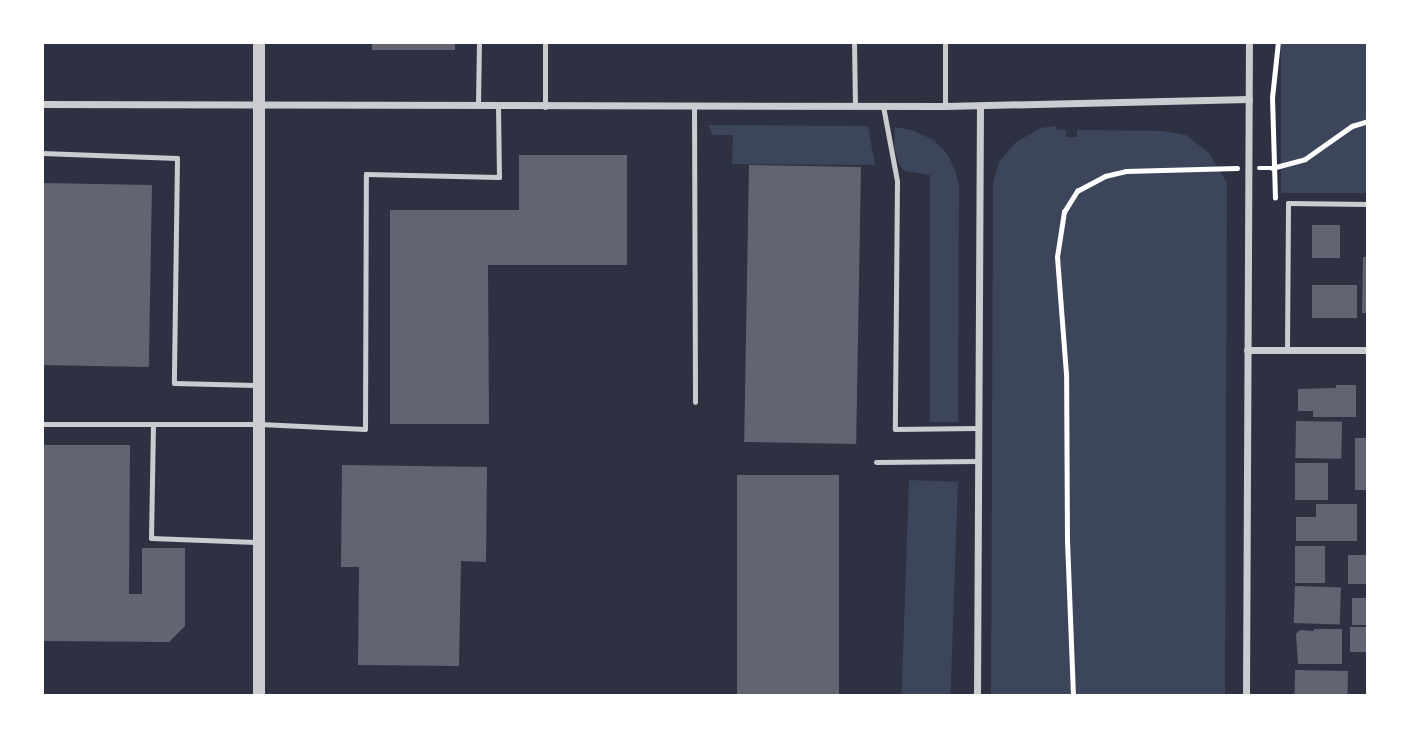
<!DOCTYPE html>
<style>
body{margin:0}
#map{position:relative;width:1410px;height:738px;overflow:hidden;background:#2d3142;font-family:"Nunito Sans",sans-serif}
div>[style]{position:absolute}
.green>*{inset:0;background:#3c4559;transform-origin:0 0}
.building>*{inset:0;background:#626471;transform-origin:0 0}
.path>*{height:4.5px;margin:-2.25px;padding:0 2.25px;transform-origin:2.25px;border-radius:2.25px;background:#fff}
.service>*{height:5px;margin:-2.5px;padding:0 2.5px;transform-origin:2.5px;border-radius:2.5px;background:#caccd0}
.minor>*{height:7px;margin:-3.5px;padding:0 3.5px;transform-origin:3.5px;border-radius:3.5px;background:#caccd0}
.tertiary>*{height:12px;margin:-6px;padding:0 6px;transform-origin:6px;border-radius:6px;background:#caccd0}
span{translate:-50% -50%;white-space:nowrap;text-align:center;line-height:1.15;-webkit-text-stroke:5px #fff;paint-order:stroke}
.frame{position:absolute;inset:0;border:44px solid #fff;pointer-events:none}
</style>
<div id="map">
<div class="green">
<div style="left:1281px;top:42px;width:87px;height:151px"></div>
<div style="clip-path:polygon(708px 125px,868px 126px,875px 165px,732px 164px,733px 135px,713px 135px)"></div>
<div style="clip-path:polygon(1056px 126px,1057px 130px,1066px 130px,1066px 137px,1077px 137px,1077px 130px,1163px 131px,1186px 135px,1209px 153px,1227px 183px,1225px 696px,991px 696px,993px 183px,999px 162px,1016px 142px,1041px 128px)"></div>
<div style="clip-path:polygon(895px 127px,912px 130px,934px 140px,948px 155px,956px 173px,959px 187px,958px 422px,930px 422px,930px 175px,904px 171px,899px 164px,894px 147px)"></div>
<div style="left:909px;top:480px;width:49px;height:216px;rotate:2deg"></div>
</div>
<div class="building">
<div style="left:372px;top:42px;width:83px;height:8px"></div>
<div style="clip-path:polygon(519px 155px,627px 155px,627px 265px,488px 265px,489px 424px,390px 424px,390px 210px,519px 210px)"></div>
<div style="left:749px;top:165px;width:112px;height:277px;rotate:1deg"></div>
<div style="left:42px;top:183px;width:110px;height:182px;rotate:1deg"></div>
<div style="left:1312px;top:225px;width:28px;height:33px"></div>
<div style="clip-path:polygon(1363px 257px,1368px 257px,1368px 313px,1362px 313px)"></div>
<div style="left:1312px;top:285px;width:45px;height:33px"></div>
<div style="clip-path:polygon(1336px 385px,1356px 385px,1356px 417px,1313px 417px,1313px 411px,1298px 411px,1298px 389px,1336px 388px)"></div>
<div style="left:1296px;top:421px;width:46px;height:37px;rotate:1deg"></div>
<div style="left:1355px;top:438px;width:13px;height:52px"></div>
<div style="clip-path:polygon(42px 445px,130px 445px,129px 594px,142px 594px,142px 548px,185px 548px,185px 626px,169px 642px,42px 641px)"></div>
<div style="left:1295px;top:463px;width:33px;height:37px"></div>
<div style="clip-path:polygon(342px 465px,487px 467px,486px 562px,461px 561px,459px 666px,358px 665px,359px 567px,341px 567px)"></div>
<div style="left:737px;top:475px;width:102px;height:221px"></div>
<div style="clip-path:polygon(1316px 504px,1357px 504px,1357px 541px,1296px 541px,1296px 517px,1316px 517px)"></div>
<div style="left:1295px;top:546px;width:30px;height:37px"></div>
<div style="left:1348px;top:555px;width:20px;height:29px"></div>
<div style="left:1295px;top:586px;width:46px;height:37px;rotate:2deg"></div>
<div style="left:1352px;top:598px;width:16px;height:27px"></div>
<div style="left:1350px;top:627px;width:18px;height:25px"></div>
<div style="clip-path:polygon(1314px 629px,1342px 629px,1342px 664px,1298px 664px,1296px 634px,1300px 630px,1314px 631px)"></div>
<div style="left:1295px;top:670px;width:53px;height:26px;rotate:1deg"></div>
</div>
<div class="path">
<div style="left:1259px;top:168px;width:13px"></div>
<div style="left:1272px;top:168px;width:34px;rotate:-15deg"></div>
<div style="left:1305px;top:159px;width:57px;rotate:-35.1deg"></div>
<div style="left:1352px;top:126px;width:17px;rotate:-17deg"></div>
<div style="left:1275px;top:198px;width:100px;rotate:-91.7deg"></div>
<div style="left:1272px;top:98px;width:56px;rotate:-83.9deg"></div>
<div style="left:1073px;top:696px;width:153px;rotate:-92.2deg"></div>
<div style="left:1067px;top:543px;width:169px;rotate:-90.3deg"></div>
<div style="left:1066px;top:374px;width:117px;rotate:-94.4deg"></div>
<div style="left:1057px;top:257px;width:46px;rotate:-81.2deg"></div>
<div style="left:1064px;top:212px;width:25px;rotate:-58deg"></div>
<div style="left:1077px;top:191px;width:32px;rotate:-28deg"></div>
<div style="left:1105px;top:176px;width:22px;rotate:-13deg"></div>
<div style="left:1126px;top:171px;width:111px;rotate:-1.5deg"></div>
</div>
<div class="service">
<div style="left:854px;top:42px;width:64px;rotate:89.1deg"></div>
<div style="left:945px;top:42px;width:64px;rotate:90deg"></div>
<div style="left:478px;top:105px;width:63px;rotate:-89.1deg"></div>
<div style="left:694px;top:106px;width:296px;rotate:89.8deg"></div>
<div style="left:883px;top:106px;width:76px;rotate:79.4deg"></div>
<div style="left:897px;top:181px;width:248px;rotate:90.5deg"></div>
<div style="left:895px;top:429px;width:83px;rotate:-0.7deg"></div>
<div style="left:545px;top:107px;width:65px;rotate:-90deg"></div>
<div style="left:42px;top:153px;width:135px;rotate:2.1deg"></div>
<div style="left:177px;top:158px;width:225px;rotate:90.8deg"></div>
<div style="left:174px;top:383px;width:83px;rotate:1.4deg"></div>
<div style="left:1287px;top:350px;width:147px;rotate:-89.6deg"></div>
<div style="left:1288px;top:203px;width:80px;rotate:0.7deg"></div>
<div style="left:42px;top:424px;width:218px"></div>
<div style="left:260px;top:424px;width:105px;rotate:2.7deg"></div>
<div style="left:365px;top:429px;width:255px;rotate:-89.8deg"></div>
<div style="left:366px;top:174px;width:133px;rotate:1.3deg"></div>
<div style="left:499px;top:177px;width:70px;rotate:-90.8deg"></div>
<div style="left:153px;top:424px;width:114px;rotate:91deg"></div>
<div style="left:151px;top:538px;width:106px;rotate:2.2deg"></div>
<div style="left:876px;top:462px;width:102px;rotate:-0.6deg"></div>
</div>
<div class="minor">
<div style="left:42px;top:104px;width:903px;rotate:0.13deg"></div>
<div style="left:945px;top:106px;width:304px;rotate:-1.3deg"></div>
<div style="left:1247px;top:350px;width:121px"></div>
<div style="left:977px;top:696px;width:590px;rotate:-89.71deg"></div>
<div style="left:1246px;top:696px;width:654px;rotate:-89.74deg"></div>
</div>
<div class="tertiary">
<div style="left:259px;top:42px;width:654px;rotate:90deg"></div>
</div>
<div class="frame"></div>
</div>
